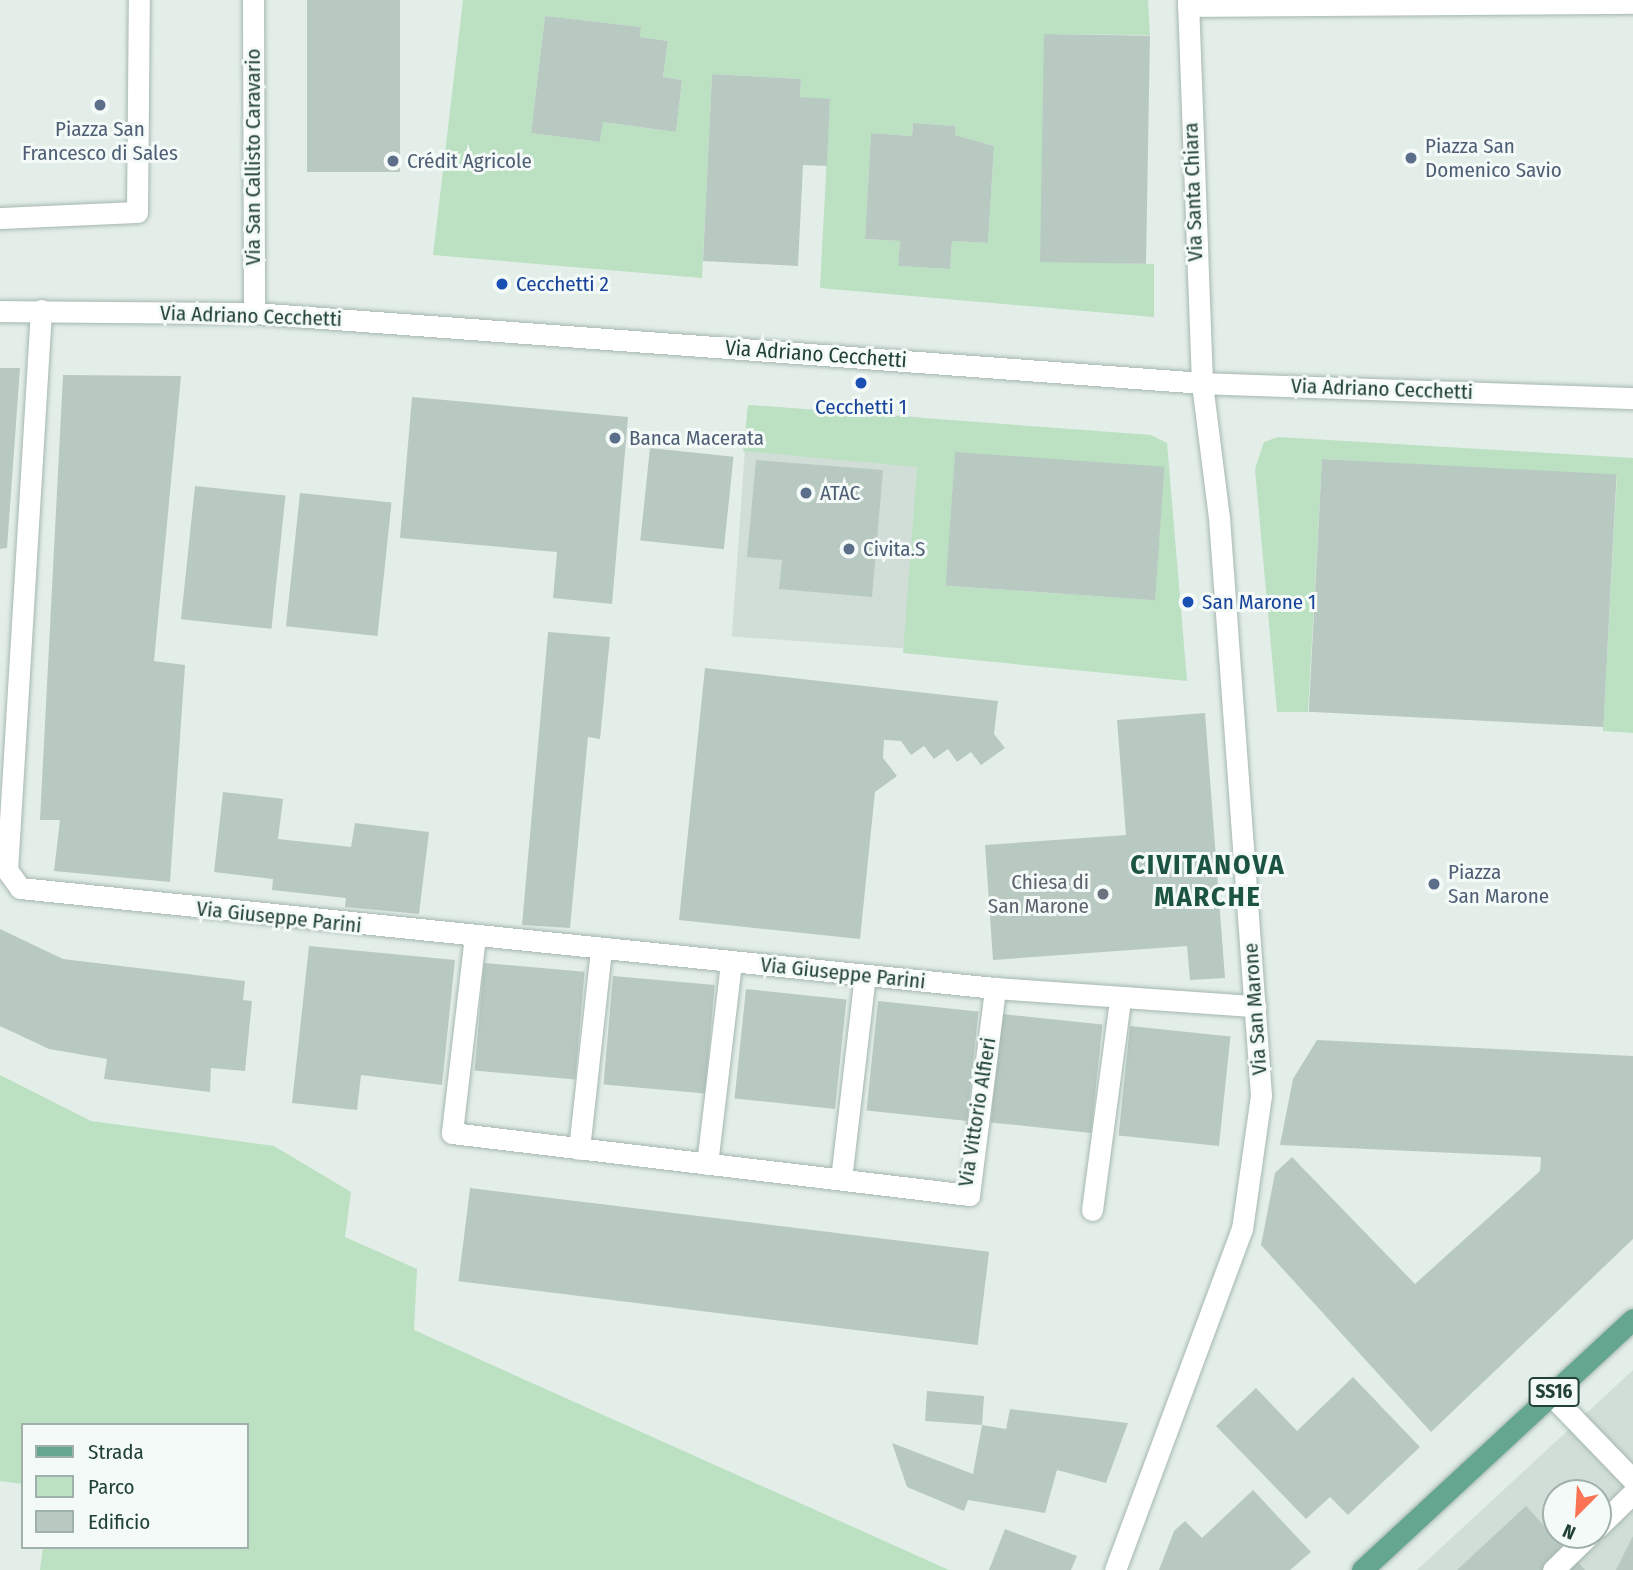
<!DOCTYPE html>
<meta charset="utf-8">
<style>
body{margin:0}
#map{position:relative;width:1633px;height:1570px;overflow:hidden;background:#e3eee8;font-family:"Fira Sans Condensed",sans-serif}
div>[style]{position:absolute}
.built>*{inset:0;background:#d1ded7;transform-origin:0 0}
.green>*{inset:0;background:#bbe0c2}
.building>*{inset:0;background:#b8c9c1;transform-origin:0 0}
.roads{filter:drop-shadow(0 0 2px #a5b7af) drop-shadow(0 0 2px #a5b7af)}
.minor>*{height:21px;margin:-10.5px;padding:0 10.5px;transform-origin:10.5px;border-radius:10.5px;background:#fff}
.major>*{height:21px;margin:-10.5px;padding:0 10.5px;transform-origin:10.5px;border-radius:10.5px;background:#65a691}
.dots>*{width:19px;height:19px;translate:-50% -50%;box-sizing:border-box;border:4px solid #f4faf7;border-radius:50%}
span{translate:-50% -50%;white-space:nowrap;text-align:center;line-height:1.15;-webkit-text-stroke:6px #f4faf7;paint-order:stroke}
.shield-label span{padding:2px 5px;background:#f4faf7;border:2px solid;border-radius:5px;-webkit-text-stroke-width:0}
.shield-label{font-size:19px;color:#214136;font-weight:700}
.service-label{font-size:21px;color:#4e5e75}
.left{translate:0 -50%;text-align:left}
.street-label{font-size:21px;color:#214136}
.transit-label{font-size:21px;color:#164399}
.worship-label{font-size:21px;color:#5b616d}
.right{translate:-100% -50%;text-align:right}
.district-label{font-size:28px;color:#1c5443;font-weight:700;letter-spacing:2px}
.legend{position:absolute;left:21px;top:1423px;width:228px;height:126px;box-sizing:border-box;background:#f4faf7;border:2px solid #a0b0aa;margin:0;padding:9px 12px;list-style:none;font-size:21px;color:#214136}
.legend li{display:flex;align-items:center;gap:14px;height:35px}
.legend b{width:35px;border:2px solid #a0b0aa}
.north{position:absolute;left:1542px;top:1479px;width:70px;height:70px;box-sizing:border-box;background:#f4faf7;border:2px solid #a0b0aa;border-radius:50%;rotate:204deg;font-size:19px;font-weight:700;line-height:28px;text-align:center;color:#214136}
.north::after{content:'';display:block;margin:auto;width:24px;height:32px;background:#fb7254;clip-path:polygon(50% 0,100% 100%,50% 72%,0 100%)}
</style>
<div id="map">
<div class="built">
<div style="left:748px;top:405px;width:173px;height:232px;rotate:4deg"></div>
<div style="clip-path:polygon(evenodd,1633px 1370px,1633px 1570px,1417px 1570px,1633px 1370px,1556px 1493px,1598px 1493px,1598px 1535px,1556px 1535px,1556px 1493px)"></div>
</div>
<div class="green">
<div style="clip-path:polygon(evenodd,463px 0,1148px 0,1150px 35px,1044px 34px,1044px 261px,1154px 264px,1154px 317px,820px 288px,830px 100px,800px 97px,801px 79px,712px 74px,702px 278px,433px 255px,463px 0,545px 16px,641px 27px,640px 37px,668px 41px,663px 77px,682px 80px,676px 132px,603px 122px,600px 142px,531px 133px,545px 16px,463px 0,913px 123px,955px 126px,955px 135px,994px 146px,988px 243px,952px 241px,950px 269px,898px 266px,900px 241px,865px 239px,871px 133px,912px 136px,913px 123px)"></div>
<div style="clip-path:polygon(evenodd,748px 405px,1151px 435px,1167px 443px,1187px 681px,903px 653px,917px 467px,743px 451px,748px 405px,955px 453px,1164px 468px,1155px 600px,946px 586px,955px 453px)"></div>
<div style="clip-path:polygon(1278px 437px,1633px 458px,1633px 733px,1603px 731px,1617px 476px,1322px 459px,1308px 712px,1277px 712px,1255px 469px,1264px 442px)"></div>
<div style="clip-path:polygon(0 1075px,91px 1121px,274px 1146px,351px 1192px,345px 1237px,417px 1269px,414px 1330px,949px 1570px,40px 1570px,43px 1547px,247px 1547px,247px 1425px,23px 1425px,23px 1484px,0 1481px)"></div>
</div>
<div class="building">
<div style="left:307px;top:0;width:93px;height:172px"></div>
<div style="clip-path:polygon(545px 16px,641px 27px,640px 37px,668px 41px,663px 77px,682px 80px,676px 132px,603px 122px,600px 142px,531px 133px)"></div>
<div style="left:1044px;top:34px;width:106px;height:228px;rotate:1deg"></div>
<div style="clip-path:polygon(712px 74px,801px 79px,800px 97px,830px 99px,827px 166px,803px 165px,798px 266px,703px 261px)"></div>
<div style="clip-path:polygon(913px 123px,955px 126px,955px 135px,994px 146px,988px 243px,952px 241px,950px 269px,898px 266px,900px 241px,865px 239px,871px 133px,912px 136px)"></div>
<div style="clip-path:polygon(0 368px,20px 368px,7px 548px,0 549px)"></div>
<div style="clip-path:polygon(63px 375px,181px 376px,154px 661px,185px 665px,170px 882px,54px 871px,60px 820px,40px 820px)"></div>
<div style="clip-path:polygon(412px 397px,628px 417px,612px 604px,553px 598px,557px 552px,400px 538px)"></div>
<div style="left:650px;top:448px;width:84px;height:93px;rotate:6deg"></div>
<div style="left:955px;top:452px;width:210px;height:134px;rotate:4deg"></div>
<div style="left:1322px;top:459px;width:295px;height:253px;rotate:3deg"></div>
<div style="clip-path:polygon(756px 460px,883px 470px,872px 597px,779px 589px,782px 560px,747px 557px)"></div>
<div style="left:195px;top:486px;width:91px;height:134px;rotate:6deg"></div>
<div style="left:300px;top:493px;width:92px;height:134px;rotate:6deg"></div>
<div style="clip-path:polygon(548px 632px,610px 637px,600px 739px,588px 737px,570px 928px,522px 925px)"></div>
<div style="clip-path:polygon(705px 668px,998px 701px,994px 734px,1005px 748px,981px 765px,971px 752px,957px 762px,948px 749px,934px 759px,924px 746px,911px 755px,901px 741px,884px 740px,883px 758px,897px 776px,875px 792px,860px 939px,679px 920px)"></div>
<div style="clip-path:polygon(1205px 713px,1225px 978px,1190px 980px,1187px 946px,993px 960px,985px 845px,1126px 835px,1117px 720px)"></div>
<div style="clip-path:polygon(223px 792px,283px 799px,278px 839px,351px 847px,355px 823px,429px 832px,419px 914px,345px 907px,346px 898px,272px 890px,273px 879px,214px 872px)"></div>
<div style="clip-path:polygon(0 929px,63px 959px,245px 981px,243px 1000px,252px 1001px,245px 1071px,211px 1068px,210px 1092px,104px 1079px,107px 1059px,49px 1049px,0 1026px)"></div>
<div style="clip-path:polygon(309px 946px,455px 960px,442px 1085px,361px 1075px,357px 1110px,292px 1103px)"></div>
<div style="left:484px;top:963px;width:101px;height:108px;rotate:5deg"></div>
<div style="left:613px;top:976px;width:102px;height:109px;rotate:5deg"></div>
<div style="left:746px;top:989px;width:101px;height:110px;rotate:6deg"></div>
<div style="left:878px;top:1001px;width:101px;height:110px;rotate:6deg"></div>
<div style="left:1002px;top:1014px;width:101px;height:109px;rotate:6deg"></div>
<div style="left:1130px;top:1026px;width:101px;height:110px;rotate:6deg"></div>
<div style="clip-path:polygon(1317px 1040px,1633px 1056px,1633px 1239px,1431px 1432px,1261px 1245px,1275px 1173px,1292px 1157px,1415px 1284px,1540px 1171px,1541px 1157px,1280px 1145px,1293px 1079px)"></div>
<div style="left:470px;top:1188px;width:523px;height:94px;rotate:7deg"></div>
<div style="clip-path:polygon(1353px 1377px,1420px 1447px,1348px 1515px,1330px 1497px,1306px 1519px,1216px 1426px,1256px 1388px,1297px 1431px)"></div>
<div style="clip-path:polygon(927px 1391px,984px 1396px,982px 1425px,1006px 1429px,1010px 1409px,1128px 1423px,1106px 1483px,1057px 1470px,1045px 1513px,968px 1500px,964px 1511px,907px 1487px,892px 1443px,973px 1474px,982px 1425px,925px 1421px)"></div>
<div style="clip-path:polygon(1253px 1490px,1311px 1552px,1290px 1570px,1159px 1570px,1174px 1531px,1185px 1521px,1202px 1538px)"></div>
<div style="clip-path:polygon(1526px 1506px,1585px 1570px,1457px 1570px)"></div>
<div style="clip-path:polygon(1005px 1529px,1077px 1556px,1071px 1570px,989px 1570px)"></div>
<div style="clip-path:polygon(1633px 1536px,1633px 1570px,1616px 1570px)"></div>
</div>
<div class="roads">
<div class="minor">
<div style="left:253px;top:0;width:313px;rotate:89.8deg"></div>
<div style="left:1188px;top:6px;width:445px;rotate:-0.4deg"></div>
<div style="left:0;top:218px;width:137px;rotate:-2.5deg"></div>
<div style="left:137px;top:212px;width:212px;rotate:-89.5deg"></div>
<div style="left:41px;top:310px;width:561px;rotate:93.47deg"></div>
<div style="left:7px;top:870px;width:22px;rotate:54deg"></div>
<div style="left:20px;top:888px;width:980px;rotate:5.86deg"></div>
<div style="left:995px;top:988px;width:261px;rotate:4deg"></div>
<div style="left:0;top:311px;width:254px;rotate:0.5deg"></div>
<div style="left:254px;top:313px;width:951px;rotate:4.22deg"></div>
<div style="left:1202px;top:383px;width:431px;rotate:2deg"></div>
<div style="left:475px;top:936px;width:198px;rotate:96.7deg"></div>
<div style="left:452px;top:1133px;width:521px;rotate:6.84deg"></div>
<div style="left:969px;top:1195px;width:209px;rotate:-82.8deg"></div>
<div style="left:579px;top:1149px;width:201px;rotate:-83.7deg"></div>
<div style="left:707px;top:1164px;width:203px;rotate:-83.2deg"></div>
<div style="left:841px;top:1179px;width:204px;rotate:-83.3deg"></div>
<div style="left:1092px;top:1210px;width:213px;rotate:-82.4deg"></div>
<div style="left:1551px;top:1395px;width:118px;rotate:46deg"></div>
<div style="left:1598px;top:1527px;width:49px;rotate:-44.2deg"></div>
<div style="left:1115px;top:1570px;width:364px;rotate:-69.6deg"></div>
<div style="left:1242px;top:1229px;width:135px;rotate:-81.9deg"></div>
<div style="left:1261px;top:1095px;width:579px;rotate:-94.16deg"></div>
<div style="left:1219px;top:518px;width:136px;rotate:-97.2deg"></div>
<div style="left:1202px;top:383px;width:383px;rotate:-92.1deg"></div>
<div style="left:1553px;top:1570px;width:50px;rotate:-44.2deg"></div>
</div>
<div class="major">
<div style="left:1362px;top:1570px;width:369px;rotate:-42.8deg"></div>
</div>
</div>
<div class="dots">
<div style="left:100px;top:105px;background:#5c6f8a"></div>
<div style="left:1411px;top:158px;background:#5c6f8a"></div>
<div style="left:393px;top:161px;background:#5c6f8a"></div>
<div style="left:502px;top:284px;background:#1a4fb4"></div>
<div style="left:861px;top:383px;background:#1a4fb4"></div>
<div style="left:615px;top:438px;background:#5c6f8a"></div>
<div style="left:806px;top:493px;background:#5c6f8a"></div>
<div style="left:849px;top:549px;background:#5c6f8a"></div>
<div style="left:1188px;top:602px;background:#1a4fb4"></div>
<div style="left:1434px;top:884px;background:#5c6f8a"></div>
<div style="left:1103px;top:894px;background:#6b7280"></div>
</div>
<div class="shield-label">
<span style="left:1554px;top:1392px">SS16</span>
</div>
<div class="service-label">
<span style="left:100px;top:141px">Piazza San<br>Francesco di Sales</span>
<span class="left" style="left:1425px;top:158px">Piazza San<br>Domenico Savio</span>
<span class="left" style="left:407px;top:161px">Crédit Agricole</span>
<span class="left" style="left:629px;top:438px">Banca Macerata</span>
<span class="left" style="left:820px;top:493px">ATAC</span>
<span class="left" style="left:863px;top:549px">Civita.S</span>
<span class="left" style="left:1448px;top:884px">Piazza<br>San Marone</span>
</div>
<div class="street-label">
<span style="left:253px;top:157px;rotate:-90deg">Via San Callisto Caravario</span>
<span style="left:1193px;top:192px;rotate:-92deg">Via Santa Chiara</span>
<span style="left:251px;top:316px;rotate:2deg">Via Adriano Cecchetti</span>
<span style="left:816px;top:354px;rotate:4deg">Via Adriano Cecchetti</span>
<span style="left:1382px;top:389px;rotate:2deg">Via Adriano Cecchetti</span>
<span style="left:279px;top:917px;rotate:6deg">Via Giuseppe Parini</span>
<span style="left:843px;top:973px;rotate:6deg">Via Giuseppe Parini</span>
<span style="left:1255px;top:1009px;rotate:-94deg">Via San Marone</span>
<span style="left:977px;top:1112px;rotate:-81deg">Via Vittorio Alfieri</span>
</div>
<div class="transit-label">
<span class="left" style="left:516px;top:284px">Cecchetti 2</span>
<span style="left:861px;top:407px">Cecchetti 1</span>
<span class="left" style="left:1202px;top:602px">San Marone 1</span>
</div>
<div class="worship-label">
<span class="right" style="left:1089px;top:894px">Chiesa di<br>San Marone</span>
</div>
<div class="district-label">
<span style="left:1208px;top:881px">CIVITANOVA<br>MARCHE</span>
</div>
<ul class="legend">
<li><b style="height:9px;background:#65a691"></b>Strada</li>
<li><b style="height:19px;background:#bbe0c2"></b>Parco</li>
<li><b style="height:19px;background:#b8c9c1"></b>Edificio</li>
</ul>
<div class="north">N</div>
</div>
